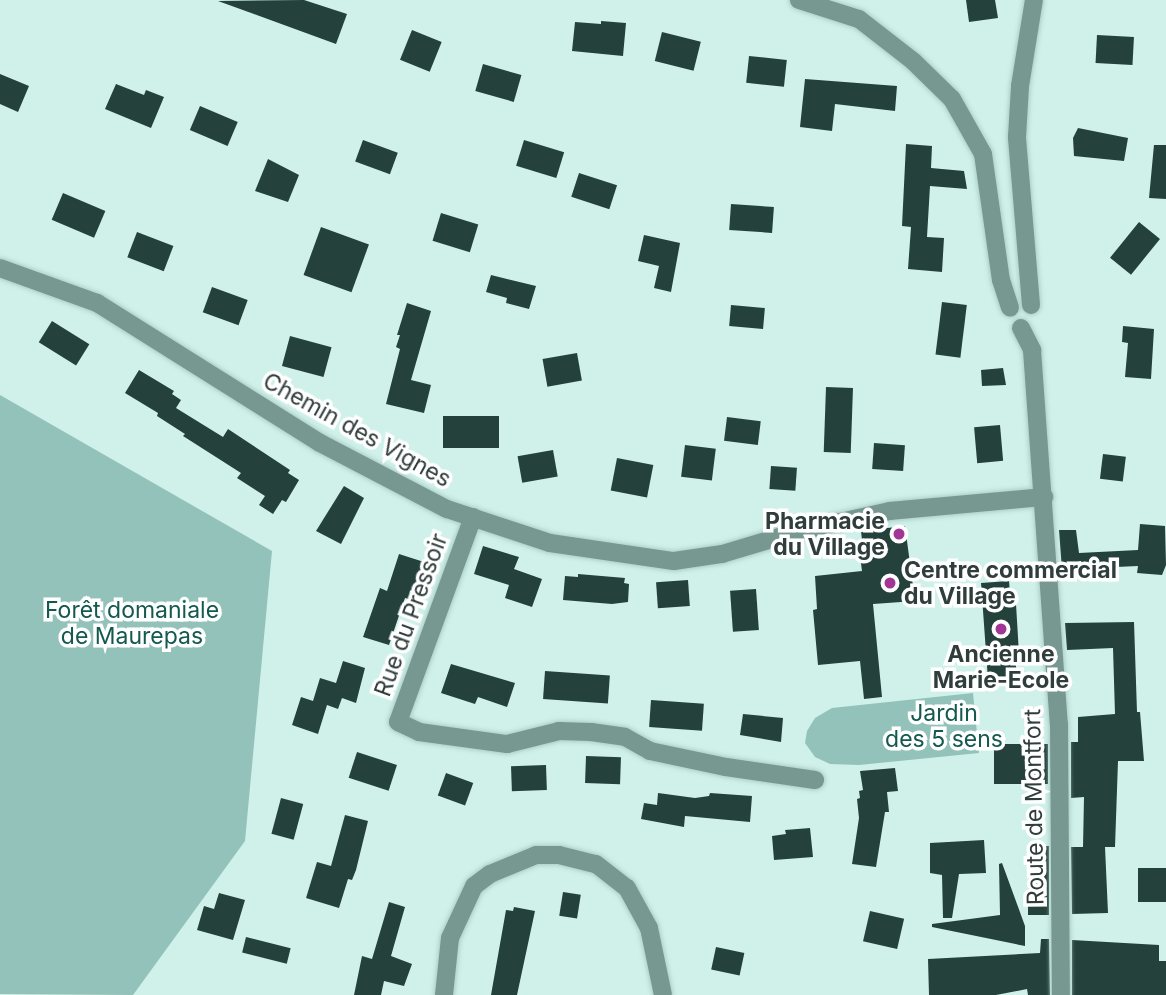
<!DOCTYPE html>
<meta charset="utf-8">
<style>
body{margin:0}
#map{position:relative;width:1166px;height:995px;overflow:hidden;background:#cff1ea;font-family:Inter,sans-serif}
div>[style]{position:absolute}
.green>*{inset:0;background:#92c2b9}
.building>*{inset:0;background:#24413c;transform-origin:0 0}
.roads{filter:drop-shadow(0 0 2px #afcdc7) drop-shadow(0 0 2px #afcdc7)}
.minor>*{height:18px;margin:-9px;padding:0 9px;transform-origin:9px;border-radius:9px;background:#779891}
.dots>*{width:19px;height:19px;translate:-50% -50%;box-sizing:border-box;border:4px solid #fff;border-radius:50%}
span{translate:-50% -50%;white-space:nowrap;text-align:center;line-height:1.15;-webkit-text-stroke:7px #fff;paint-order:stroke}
.street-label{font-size:23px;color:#303e3b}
.poi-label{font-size:23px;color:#303e3b;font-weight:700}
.right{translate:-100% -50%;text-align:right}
.left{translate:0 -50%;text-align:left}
.park-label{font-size:23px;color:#13594f}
</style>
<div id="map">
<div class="green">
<div style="clip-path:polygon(0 395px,272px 551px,245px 841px,133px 995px,0 994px)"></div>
<div style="clip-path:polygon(973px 693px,979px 753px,859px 765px,830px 764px,815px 757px,805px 743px,807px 731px,815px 718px,832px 708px)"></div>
</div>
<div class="building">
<div style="clip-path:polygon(304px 0,347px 14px,336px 44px,218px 1px)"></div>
<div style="clip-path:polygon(966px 0,995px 0,998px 18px,969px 22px)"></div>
<div style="clip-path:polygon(601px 21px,626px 23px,623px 56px,572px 51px,575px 22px,601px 24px)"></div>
<div style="left:412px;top:30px;width:32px;height:32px;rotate:22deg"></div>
<div style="left:662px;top:32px;width:40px;height:30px;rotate:14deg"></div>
<div style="left:1097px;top:35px;width:37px;height:28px;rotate:3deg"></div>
<div style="left:749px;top:56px;width:38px;height:27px;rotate:6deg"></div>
<div style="left:483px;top:64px;width:40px;height:28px;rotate:16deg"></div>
<div style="clip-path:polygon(0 74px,29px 86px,18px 112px,0 104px)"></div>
<div style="clip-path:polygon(805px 79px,897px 86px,895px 111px,835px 104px,832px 131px,800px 127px)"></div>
<div style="clip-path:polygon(116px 84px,144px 95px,146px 90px,164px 97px,151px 128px,105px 109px)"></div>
<div style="left:200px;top:106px;width:41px;height:26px;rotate:23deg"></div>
<div style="clip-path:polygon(1078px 128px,1128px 138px,1124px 161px,1074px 156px,1073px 138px)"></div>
<div style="left:363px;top:140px;width:37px;height:23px;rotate:20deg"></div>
<div style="left:524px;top:140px;width:42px;height:27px;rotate:17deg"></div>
<div style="clip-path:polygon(906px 144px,932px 146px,931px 168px,964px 171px,967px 189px,930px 186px,927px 237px,944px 238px,942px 272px,908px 269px,911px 227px,902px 226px)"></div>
<div style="clip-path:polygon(1154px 145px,1166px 145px,1166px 199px,1149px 198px)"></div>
<div style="clip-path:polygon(268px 159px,299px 175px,288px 202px,255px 191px)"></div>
<div style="left:579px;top:173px;width:40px;height:25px;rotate:18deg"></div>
<div style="left:63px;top:193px;width:46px;height:29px;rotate:23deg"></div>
<div style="left:731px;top:204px;width:43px;height:26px;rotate:4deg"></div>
<div style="left:441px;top:213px;width:39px;height:29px;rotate:17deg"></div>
<div style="left:1139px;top:222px;width:27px;height:46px;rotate:39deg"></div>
<div style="left:321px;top:227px;width:51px;height:51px;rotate:20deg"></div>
<div style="left:137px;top:232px;width:39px;height:27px;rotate:21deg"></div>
<div style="clip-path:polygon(644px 235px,680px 243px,671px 292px,654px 288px,659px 266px,638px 261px)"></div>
<div style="clip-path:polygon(491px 275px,536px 286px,529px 309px,506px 303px,507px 298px,486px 292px)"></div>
<div style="left:212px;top:287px;width:38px;height:27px;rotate:20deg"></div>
<div style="left:942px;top:302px;width:25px;height:53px;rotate:7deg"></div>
<div style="clip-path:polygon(407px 303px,431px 311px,411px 380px,431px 385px,424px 413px,386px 404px,400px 349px,396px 347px,400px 335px,397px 335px)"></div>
<div style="left:731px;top:305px;width:34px;height:21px;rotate:5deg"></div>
<div style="left:52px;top:321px;width:44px;height:25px;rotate:32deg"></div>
<div style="clip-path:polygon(1123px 326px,1154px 329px,1151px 379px,1125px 377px,1128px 343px,1122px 342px)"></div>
<div style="left:290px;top:336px;width:43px;height:31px;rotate:15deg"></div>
<div style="left:577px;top:353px;width:28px;height:35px;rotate:80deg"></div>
<div style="clip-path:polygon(1003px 368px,1006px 385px,982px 386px,981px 370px)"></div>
<div style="clip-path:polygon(139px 370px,174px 391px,172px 394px,181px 400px,176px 408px,223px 437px,228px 429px,290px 470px,288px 473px,299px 480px,286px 502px,282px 500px,273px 514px,259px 505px,265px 496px,237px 478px,241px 473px,183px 436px,185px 434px,157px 416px,158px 413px,125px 393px)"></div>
<div style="left:826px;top:387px;width:27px;height:65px;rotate:2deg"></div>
<div style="left:499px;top:416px;width:32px;height:56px;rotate:90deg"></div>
<div style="left:727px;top:417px;width:34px;height:24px;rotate:7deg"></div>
<div style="left:1000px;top:425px;width:36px;height:26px;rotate:85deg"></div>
<div style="left:874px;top:443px;width:31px;height:26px;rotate:4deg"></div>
<div style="left:685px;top:445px;width:31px;height:32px;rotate:7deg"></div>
<div style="left:553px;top:450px;width:27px;height:36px;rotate:80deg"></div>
<div style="left:1103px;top:454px;width:23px;height:25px;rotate:7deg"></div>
<div style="left:617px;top:458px;width:37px;height:33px;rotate:11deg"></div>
<div style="left:771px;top:466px;width:26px;height:23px;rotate:4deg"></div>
<div style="clip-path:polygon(344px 486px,364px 498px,341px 544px,316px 531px)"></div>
<div style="clip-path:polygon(1140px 524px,1165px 526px,1166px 565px,1162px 575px,1137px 573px,1138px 566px,1094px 568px,1094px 571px,1062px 570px,1059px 530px,1076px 530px,1079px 553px,1138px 550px)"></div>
<div style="clip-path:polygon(905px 526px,915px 601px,873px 604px,882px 697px,864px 699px,860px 661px,818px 665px,813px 610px,817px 609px,815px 576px,862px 571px,858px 540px,862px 540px,861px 531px)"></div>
<div style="clip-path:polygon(483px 546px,519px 557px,514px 569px,542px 579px,532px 607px,505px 598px,509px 585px,474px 574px)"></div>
<div style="clip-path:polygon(399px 554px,424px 562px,412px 600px,405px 598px,389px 645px,363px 637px,380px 588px,387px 591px)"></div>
<div style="clip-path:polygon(578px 574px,625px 578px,624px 583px,629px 584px,628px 602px,612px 604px,563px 600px,565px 576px,578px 577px)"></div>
<div style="left:688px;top:580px;width:26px;height:32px;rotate:86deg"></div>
<div style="clip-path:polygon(1009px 581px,1011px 605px,1016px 604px,1019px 654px,1015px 654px,1017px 678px,988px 680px,981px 583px)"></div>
<div style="left:756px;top:589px;width:41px;height:26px;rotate:86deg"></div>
<div style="clip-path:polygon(1134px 622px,1137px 712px,1140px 712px,1144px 761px,1118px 761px,1115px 847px,1105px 847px,1108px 913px,1072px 914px,1071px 847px,1083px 847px,1084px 797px,1071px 798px,1071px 742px,1078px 742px,1078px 717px,1115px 714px,1113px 648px,1067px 650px,1065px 623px)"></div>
<div style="clip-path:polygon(343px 661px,365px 668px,356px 703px,342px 698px,338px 709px,327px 705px,318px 734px,292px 725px,301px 697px,313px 701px,320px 678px,336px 683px)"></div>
<div style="clip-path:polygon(451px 664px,515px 683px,507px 707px,478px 697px,475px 704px,441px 693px)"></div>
<div style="left:545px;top:671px;width:65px;height:28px;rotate:4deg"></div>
<div style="left:651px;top:700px;width:53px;height:27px;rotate:4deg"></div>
<div style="clip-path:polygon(743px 714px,783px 718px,781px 742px,740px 735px)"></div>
<div style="left:1048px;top:744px;width:40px;height:54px;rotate:90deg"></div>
<div style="left:357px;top:752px;width:42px;height:27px;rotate:18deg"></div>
<div style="left:586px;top:756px;width:35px;height:27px;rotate:2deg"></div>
<div style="left:546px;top:765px;width:25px;height:35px;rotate:88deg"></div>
<div style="clip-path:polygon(895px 768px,898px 791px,887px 792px,889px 812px,885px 812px,876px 867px,852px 864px,859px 818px,857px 799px,860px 798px,859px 791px,863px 790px,860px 771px)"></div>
<div style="left:446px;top:773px;width:29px;height:24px;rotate:20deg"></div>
<div style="clip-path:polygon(658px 793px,695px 798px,709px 796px,710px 793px,752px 796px,750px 822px,685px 816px,684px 827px,641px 819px,644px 803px,657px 805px)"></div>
<div style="left:281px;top:798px;width:23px;height:37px;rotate:15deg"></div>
<div style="clip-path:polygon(345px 815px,368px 821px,356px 870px,352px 880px,348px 879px,339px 908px,306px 898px,317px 862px,331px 866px)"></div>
<div style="clip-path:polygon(810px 828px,813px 857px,774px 860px,772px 836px,786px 834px,785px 830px)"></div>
<div style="clip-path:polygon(984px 840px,986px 873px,959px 874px,952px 918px,943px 918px,942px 875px,930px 873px,930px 843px)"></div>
<div style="left:1028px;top:846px;width:21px;height:69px"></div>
<div style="clip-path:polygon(1002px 863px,1025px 926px,1025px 946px,932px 927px,932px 924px,1000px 915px,999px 864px)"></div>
<div style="left:1166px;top:868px;width:34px;height:28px;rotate:90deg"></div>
<div style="left:563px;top:892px;width:18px;height:24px;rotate:9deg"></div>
<div style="clip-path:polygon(219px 893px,245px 900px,233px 940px,197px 930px,204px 906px,214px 909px)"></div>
<div style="clip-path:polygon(389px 902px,405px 907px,391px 956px,412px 964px,404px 986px,384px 981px,381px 995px,354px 995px,362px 956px,372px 959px)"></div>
<div style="clip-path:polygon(514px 907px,535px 911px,517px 995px,491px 995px,506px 910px,513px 911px)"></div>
<div style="left:870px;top:911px;width:35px;height:31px;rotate:13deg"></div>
<div style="left:246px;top:937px;width:46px;height:16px;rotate:14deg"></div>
<div style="clip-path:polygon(1041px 939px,1049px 939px,1050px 995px,1028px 995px,1027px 989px,996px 995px,929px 995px,928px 959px,1040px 953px)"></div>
<div style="clip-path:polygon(1072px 940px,1159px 945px,1159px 961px,1166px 961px,1166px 995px,1072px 995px)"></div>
<div style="left:716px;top:947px;width:29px;height:23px;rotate:12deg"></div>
</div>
<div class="roads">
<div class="minor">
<div style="left:799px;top:0;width:63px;rotate:17.6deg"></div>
<div style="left:859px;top:19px;width:68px;rotate:37.9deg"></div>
<div style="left:913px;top:61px;width:54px;rotate:44.3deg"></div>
<div style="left:952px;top:99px;width:63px;rotate:60.6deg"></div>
<div style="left:983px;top:154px;width:127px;rotate:81.9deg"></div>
<div style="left:1001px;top:280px;width:29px;rotate:72deg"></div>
<div style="left:0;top:268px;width:103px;rotate:19.8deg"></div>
<div style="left:97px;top:303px;width:263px;rotate:32.1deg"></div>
<div style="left:320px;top:443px;width:143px;rotate:27.5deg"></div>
<div style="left:447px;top:509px;width:108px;rotate:18.3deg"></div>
<div style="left:550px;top:543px;width:125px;rotate:8.3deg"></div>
<div style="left:674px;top:561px;width:49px;rotate:-8.3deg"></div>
<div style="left:722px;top:554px;width:80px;rotate:-16.6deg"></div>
<div style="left:799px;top:531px;width:93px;rotate:-12.4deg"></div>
<div style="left:890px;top:511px;width:155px;rotate:-5.2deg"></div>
<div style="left:1031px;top:305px;width:169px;rotate:-94.8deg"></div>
<div style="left:1017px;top:137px;width:51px;rotate:-86.6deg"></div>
<div style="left:1020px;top:86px;width:87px;rotate:-80.8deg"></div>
<div style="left:1021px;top:328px;width:25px;rotate:63deg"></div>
<div style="left:1032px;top:350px;width:375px;rotate:85.9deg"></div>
<div style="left:1059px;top:724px;width:271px;rotate:89.6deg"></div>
<div style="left:473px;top:517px;width:218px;rotate:110.1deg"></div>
<div style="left:398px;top:722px;width:23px;rotate:25deg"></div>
<div style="left:419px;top:732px;width:89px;rotate:7.8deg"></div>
<div style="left:507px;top:744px;width:54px;rotate:-14deg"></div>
<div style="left:559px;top:731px;width:32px;rotate:2deg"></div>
<div style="left:591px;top:732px;width:34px;rotate:8deg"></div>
<div style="left:625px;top:737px;width:29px;rotate:29deg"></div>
<div style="left:650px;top:751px;width:78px;rotate:11.9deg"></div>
<div style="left:726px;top:767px;width:90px;rotate:8.3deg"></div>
<div style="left:444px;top:995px;width:57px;rotate:-84deg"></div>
<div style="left:450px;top:938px;width:57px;rotate:-65.2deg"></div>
<div style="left:474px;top:886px;width:20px;rotate:-37deg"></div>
<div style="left:490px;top:874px;width:50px;rotate:-22.4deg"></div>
<div style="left:536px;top:855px;width:23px"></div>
<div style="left:559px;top:855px;width:38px;rotate:14deg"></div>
<div style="left:596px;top:864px;width:39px;rotate:38deg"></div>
<div style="left:627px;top:888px;width:46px;rotate:61.2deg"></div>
<div style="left:649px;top:928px;width:68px;rotate:78.2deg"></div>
</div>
</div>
<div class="dots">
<div style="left:899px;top:534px;background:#a13697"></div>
<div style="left:890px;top:583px;background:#a13697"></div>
<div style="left:1001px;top:629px;background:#a13697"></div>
</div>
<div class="street-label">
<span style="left:357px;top:430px;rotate:29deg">Chemin des Vignes</span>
<span style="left:411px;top:615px;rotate:-70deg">Rue du Pressoir</span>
<span style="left:1034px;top:807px;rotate:-91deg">Route de Montfort</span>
</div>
<div class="poi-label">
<span class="right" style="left:885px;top:534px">Pharmacie<br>du Village</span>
<span class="left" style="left:904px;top:583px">Centre commercial<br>du Village</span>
<span style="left:1001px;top:667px">Ancienne<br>Marie-Ecole</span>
</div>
<div class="park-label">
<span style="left:132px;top:623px">Forêt domaniale<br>de Maurepas</span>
<span style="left:944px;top:726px">Jardin<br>des 5 sens</span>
</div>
</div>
